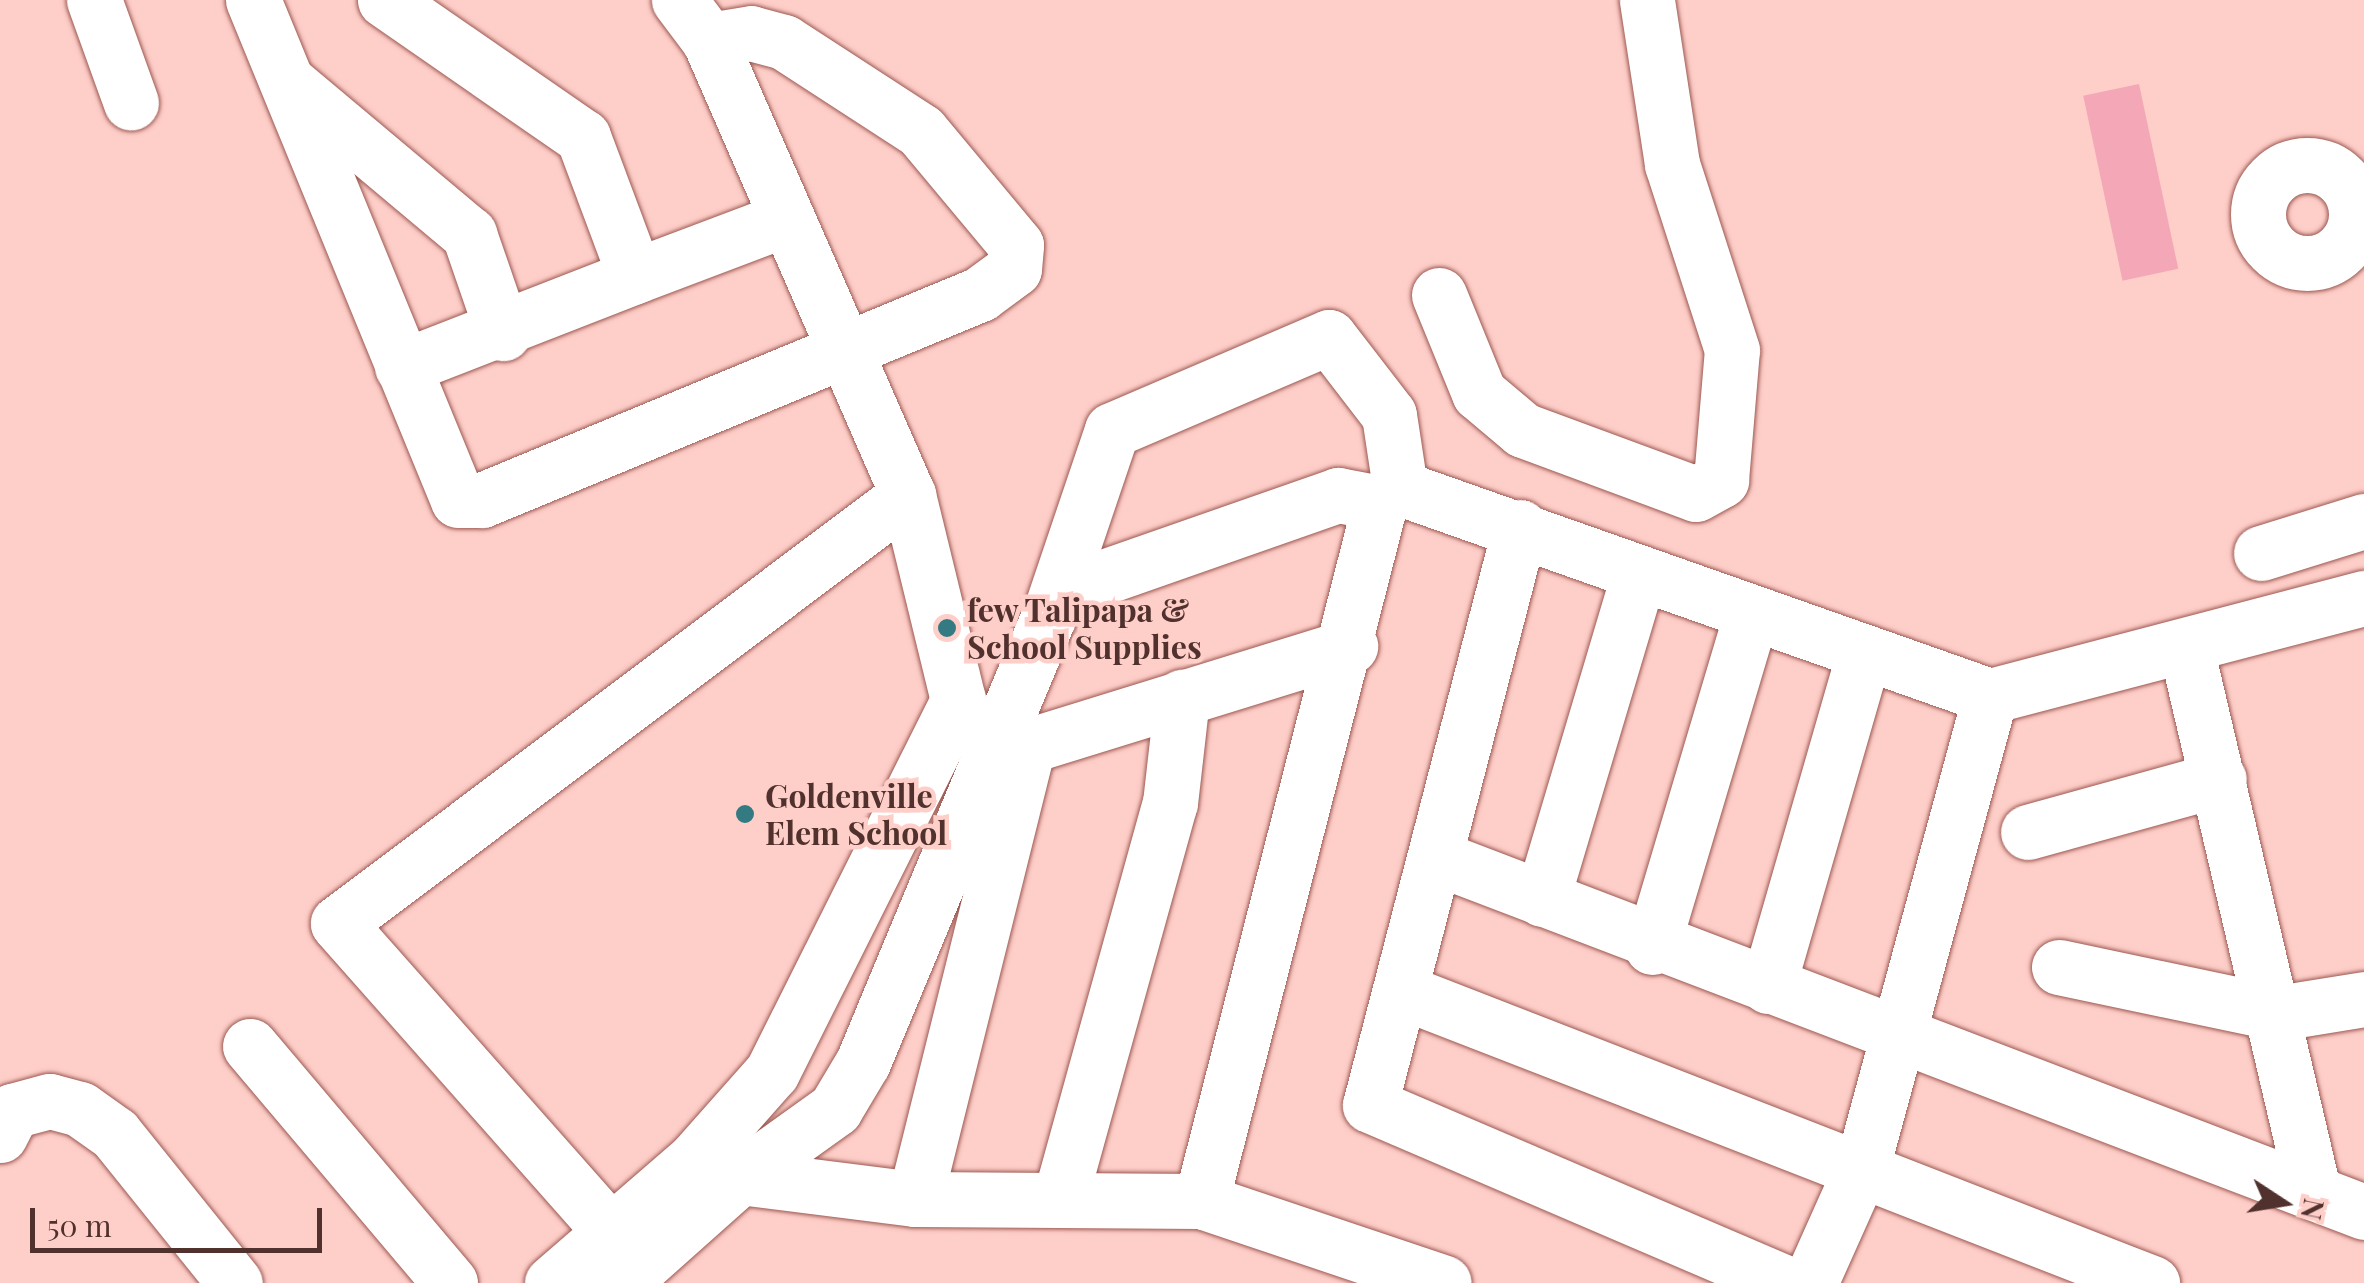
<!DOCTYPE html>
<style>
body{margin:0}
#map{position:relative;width:2364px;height:1283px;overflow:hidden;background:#fecec8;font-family:"Playfair Display",serif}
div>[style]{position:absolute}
.building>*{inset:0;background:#f4a7b6;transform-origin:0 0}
.roads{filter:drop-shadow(0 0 2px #9c5851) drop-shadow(0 0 2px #9c5851)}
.minor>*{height:55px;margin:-27.5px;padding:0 27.5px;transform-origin:27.5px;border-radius:27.5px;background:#fff}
.minor>.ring{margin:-27.5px;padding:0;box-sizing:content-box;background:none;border:55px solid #fff;border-radius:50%}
.dots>*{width:28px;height:28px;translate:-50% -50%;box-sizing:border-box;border:5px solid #fecec8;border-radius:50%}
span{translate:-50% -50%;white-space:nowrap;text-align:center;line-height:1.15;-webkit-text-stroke:9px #fecec8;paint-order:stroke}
.poi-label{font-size:32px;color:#50312d;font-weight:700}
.left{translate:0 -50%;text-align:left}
.north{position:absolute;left:2234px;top:1153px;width:100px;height:100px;-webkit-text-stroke:8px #fecec8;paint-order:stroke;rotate:102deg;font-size:28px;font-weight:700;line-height:40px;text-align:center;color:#50312d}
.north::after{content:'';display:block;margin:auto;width:35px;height:45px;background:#50312d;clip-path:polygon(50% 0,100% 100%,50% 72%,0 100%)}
.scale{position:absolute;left:30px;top:1208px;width:292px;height:45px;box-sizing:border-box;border:5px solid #50312d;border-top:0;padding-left:12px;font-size:30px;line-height:35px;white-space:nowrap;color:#50312d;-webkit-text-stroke:8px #fecec8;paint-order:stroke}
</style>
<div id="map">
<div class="building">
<div style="left:2139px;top:84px;width:189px;height:57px;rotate:78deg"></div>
</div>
<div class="roads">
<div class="minor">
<div style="left:94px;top:0;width:109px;rotate:70.2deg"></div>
<div style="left:253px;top:0;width:540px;rotate:67.71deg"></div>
<div style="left:458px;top:500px;width:24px"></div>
<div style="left:482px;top:500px;width:539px;rotate:-22.47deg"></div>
<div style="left:980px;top:294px;width:42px;rotate:-36.3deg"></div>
<div style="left:1014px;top:269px;width:24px;rotate:-85deg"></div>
<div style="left:1016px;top:245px;width:148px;rotate:-129.8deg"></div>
<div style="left:921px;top:131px;width:163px;rotate:-147deg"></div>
<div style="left:784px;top:42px;width:34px;rotate:-165deg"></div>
<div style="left:751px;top:33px;width:43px;rotate:170.5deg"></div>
<div style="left:385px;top:0;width:241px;rotate:34.7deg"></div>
<div style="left:583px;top:137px;width:148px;rotate:69.5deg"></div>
<div style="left:635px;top:276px;width:250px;rotate:158.7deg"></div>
<div style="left:290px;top:84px;width:234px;rotate:40deg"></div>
<div style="left:469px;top:234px;width:105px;rotate:71deg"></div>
<div class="ring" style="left:2258px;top:165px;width:43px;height:43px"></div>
<div style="left:635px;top:276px;width:161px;rotate:-20.7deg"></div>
<div style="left:1439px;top:295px;width:106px;rotate:67.8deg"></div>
<div style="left:1479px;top:393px;width:57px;rotate:40.1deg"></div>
<div style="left:1523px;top:430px;width:184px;rotate:20.3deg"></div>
<div style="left:1696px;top:494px;width:29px;rotate:-29deg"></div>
<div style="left:1721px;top:480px;width:130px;rotate:-85.2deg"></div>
<div style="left:1732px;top:350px;width:195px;rotate:-107.9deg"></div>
<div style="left:1672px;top:164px;width:166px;rotate:-98.7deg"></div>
<div style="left:1400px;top:488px;width:626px;rotate:19.42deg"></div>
<div style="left:1990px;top:696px;width:387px;rotate:-14.7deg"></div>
<div style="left:1520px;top:527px;width:597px;rotate:104.55deg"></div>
<div style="left:1370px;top:1105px;width:452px;rotate:23.2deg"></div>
<div style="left:2261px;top:553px;width:108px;rotate:-17.3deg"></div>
<div style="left:1058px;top:593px;width:297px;rotate:-19.3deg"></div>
<div style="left:1338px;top:495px;width:43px;rotate:10.8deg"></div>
<div style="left:2186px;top:648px;width:557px;rotate:76.81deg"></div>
<div style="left:995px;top:756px;width:372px;rotate:-17.2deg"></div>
<div style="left:2028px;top:832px;width:198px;rotate:-15.5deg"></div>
<div style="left:1435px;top:857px;width:995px;rotate:20.91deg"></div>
<div style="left:1542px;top:899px;width:340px;rotate:-73.4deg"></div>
<div style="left:1652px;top:947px;width:342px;rotate:-73.4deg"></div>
<div style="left:2059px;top:967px;width:224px;rotate:11.9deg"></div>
<div style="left:2278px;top:1013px;width:87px;rotate:-9.2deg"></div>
<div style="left:1768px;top:986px;width:342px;rotate:-73.9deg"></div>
<div style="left:1401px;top:991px;width:806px;rotate:21.25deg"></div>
<div style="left:250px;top:1046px;width:310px;rotate:49.8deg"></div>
<div style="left:0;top:1135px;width:27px;rotate:-63deg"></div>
<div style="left:12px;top:1111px;width:39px;rotate:-15deg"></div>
<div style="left:50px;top:1101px;width:31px;rotate:15deg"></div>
<div style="left:80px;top:1109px;width:43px;rotate:35.5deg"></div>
<div style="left:115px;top:1134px;width:191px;rotate:51.2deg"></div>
<div style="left:740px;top:1177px;width:176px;rotate:7.2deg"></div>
<div style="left:915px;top:1199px;width:286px;rotate:0.4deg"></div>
<div style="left:1201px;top:1201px;width:256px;rotate:18.6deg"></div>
<div style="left:1061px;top:1195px;width:407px;rotate:-74.5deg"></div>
<div style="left:1170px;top:803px;width:107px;rotate:-83.5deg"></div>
<div style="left:915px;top:1199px;width:466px;rotate:-76deg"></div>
<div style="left:611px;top:1232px;width:412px;rotate:-131.5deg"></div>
<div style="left:338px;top:923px;width:713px;rotate:-36.9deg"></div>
<div style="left:552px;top:1283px;width:189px;rotate:-40.9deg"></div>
<div style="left:695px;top:1159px;width:116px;rotate:-48.5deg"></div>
<div style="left:772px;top:1072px;width:416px;rotate:-63.4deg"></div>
<div style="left:958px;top:700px;width:211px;rotate:-103.7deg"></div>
<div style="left:908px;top:495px;width:497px;rotate:-113.6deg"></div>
<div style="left:709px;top:40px;width:50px;rotate:-126.9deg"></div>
<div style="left:621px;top:1283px;width:159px;rotate:-41.7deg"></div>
<div style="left:740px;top:1177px;width:117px;rotate:-35.6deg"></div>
<div style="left:835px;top:1109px;width:55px;rotate:-59.2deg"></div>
<div style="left:863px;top:1062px;width:483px;rotate:-67.4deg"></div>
<div style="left:1049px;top:616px;width:196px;rotate:-71.3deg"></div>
<div style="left:1112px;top:430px;width:236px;rotate:-23.2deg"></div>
<div style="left:1329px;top:337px;width:98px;rotate:52.4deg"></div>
<div style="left:1389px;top:415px;width:74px;rotate:81.4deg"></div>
<div style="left:1400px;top:488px;width:25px;rotate:143deg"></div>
<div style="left:1380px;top:503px;width:721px;rotate:104.38deg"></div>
<div style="left:1810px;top:1283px;width:127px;rotate:-65.9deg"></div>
<div style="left:1862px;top:1167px;width:488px;rotate:-74.8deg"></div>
</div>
</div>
<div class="dots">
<div style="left:947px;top:628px;background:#337a83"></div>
<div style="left:745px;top:814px;background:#337a83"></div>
</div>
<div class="poi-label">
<span class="left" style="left:967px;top:628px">few Talipapa &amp;<br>School Supplies</span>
<span class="left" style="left:765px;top:814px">Goldenville<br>Elem School</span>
</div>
<div class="north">N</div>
<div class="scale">50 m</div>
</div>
